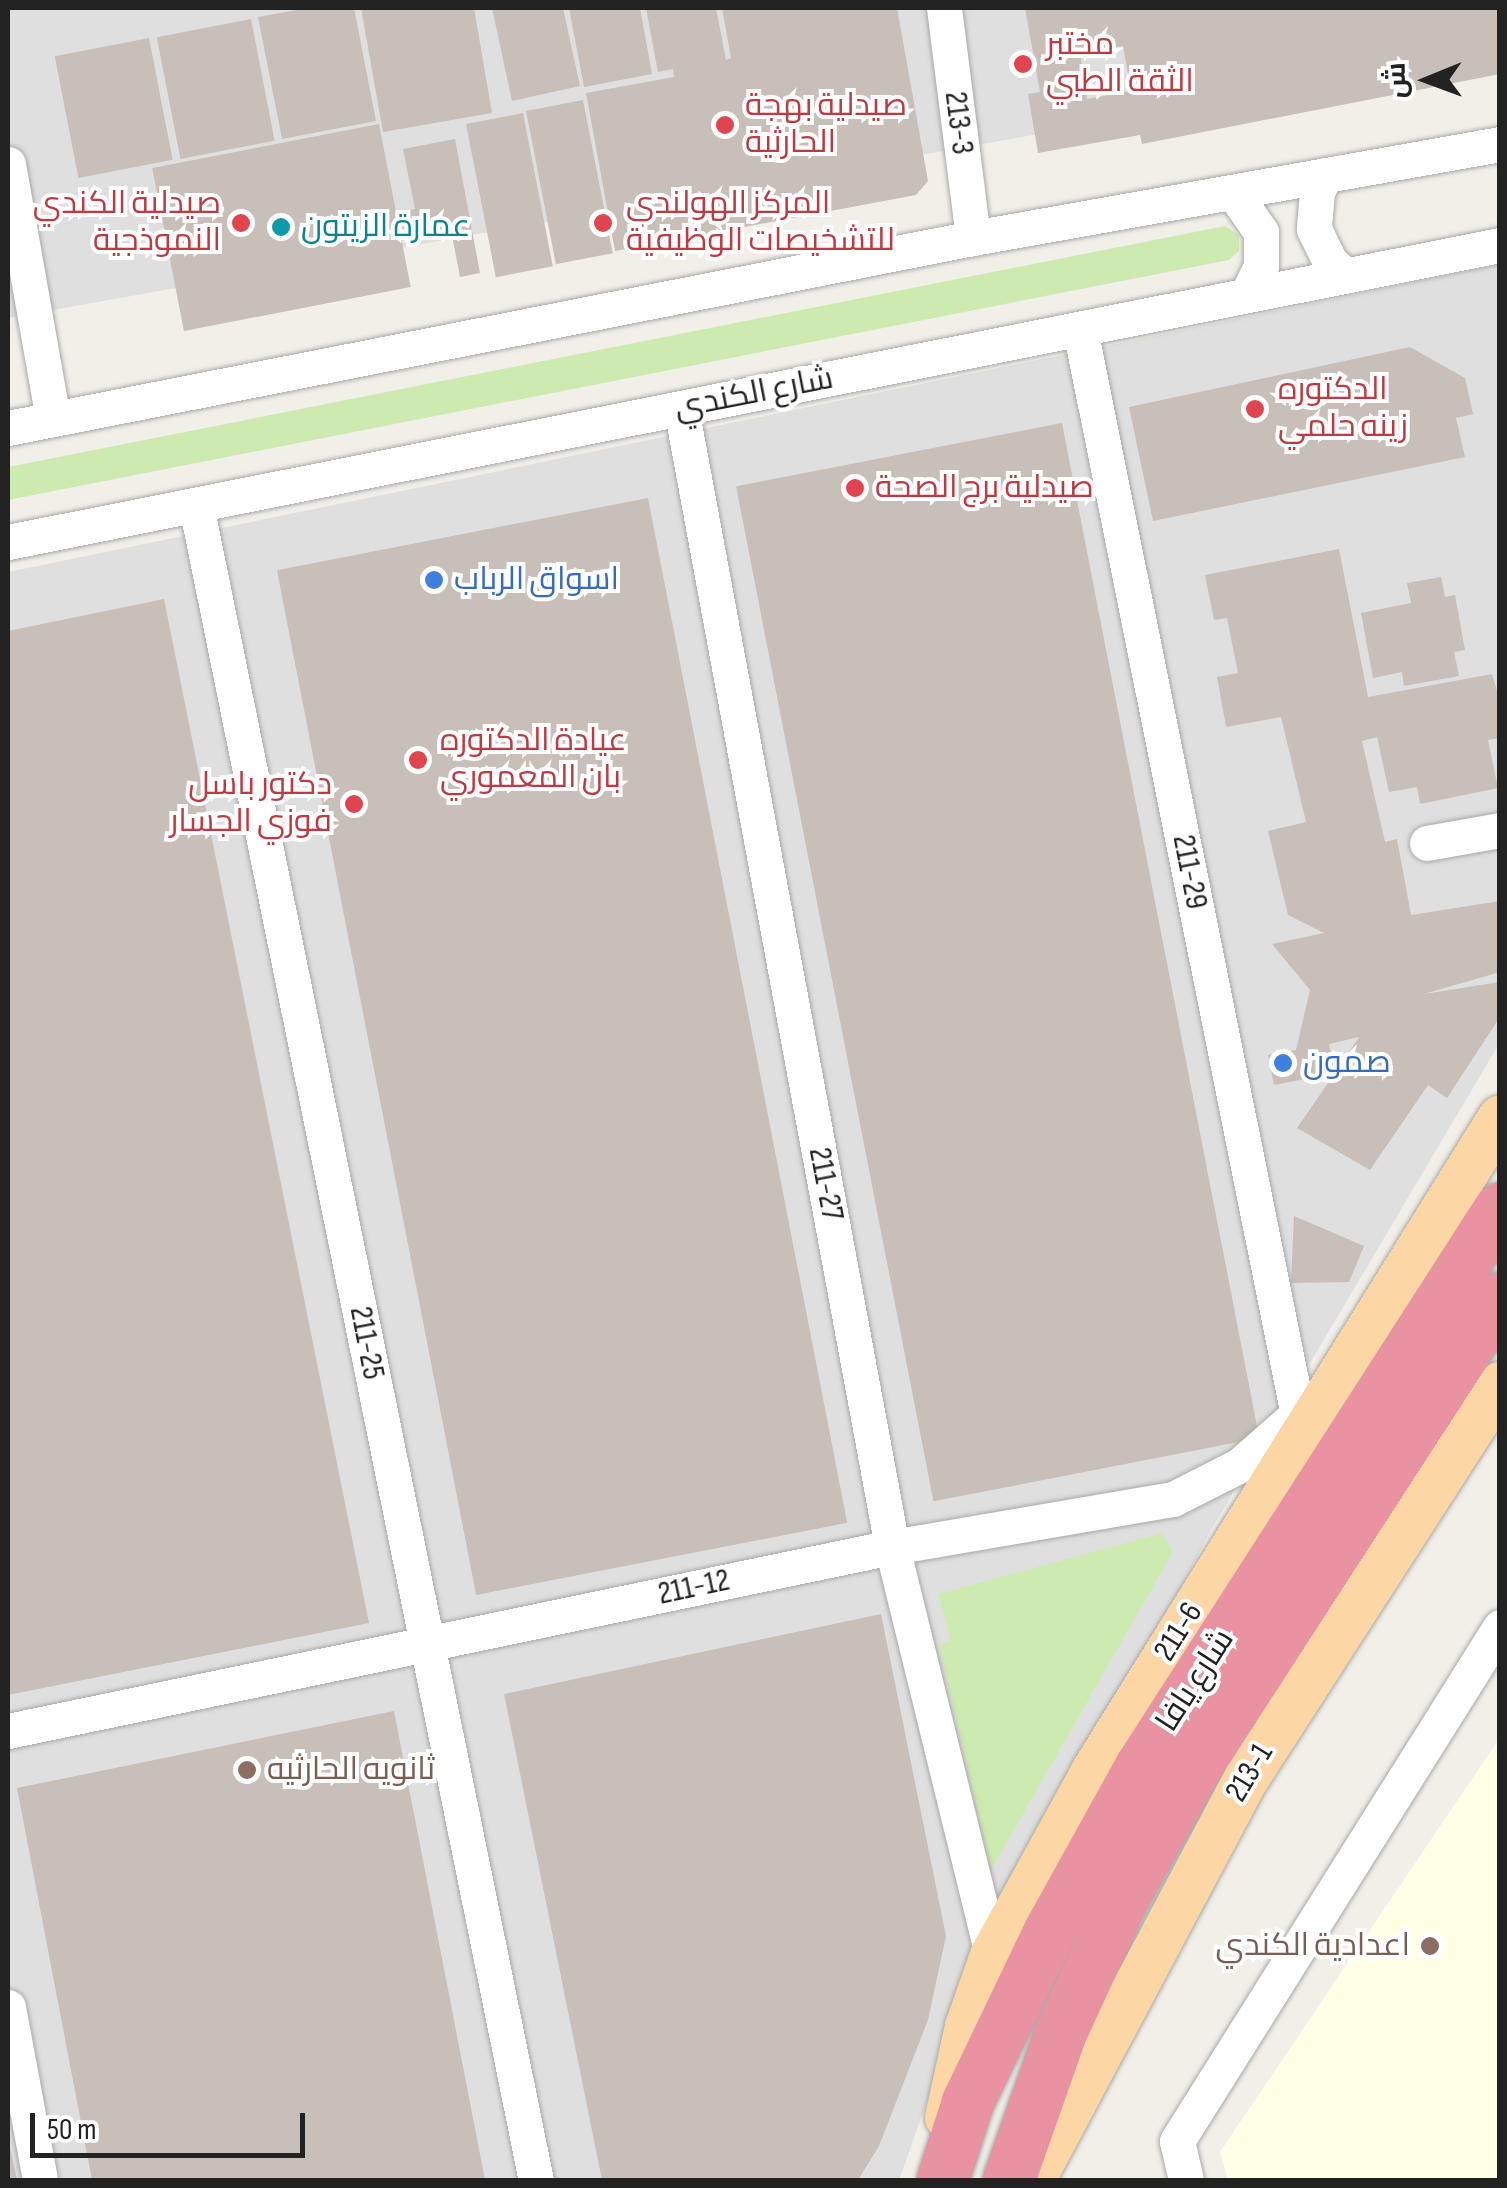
<!DOCTYPE html>
<meta charset="utf-8">
<style>
body{margin:0}
#map{position:relative;width:1507px;height:2188px;overflow:hidden;background:#f2efe9;font-family:"Sofia Sans Condensed",Cairo,sans-serif}
div>[style]{position:absolute}
.residential>*{inset:0;background:#e0dfdf}
.education>*{inset:0;background:#ffffe5}
.grass>*{inset:0;background:#cdebb0}
.building>*{inset:0;background:#c7bfb8;transform-origin:0 0}
.roads{filter:drop-shadow(0 0 2px #a9a9a9) drop-shadow(0 0 2px #a9a9a9)}
.minor>*{height:35px;margin:-17.5px;padding:0 17.5px;transform-origin:17.5px;border-radius:17.5px;background:#fff}
.major>*{height:45px;margin:-22.5px;padding:0 22.5px;transform-origin:22.5px;border-radius:22.5px;background:#fcd6a4}
.highway>*{height:52px;margin:-26px;padding:0 26px;transform-origin:26px;border-radius:26px;background:#e892a2}
.dots>*{width:28px;height:28px;translate:-50% -50%;box-sizing:border-box;border:5px solid #fff;border-radius:50%}
span{translate:-50% -50%;white-space:nowrap;text-align:center;line-height:1.15;-webkit-text-stroke:8px #fff;paint-order:stroke}
.health-label{font-size:32px;color:#be3a42}
.left{translate:0 -50%;text-align:left}
.right{translate:-100% -50%;text-align:right}
.street-label{font-size:32px;color:#222}
.culture-label{font-size:32px;color:#0d838f}
.shop-label{font-size:32px;color:#366cbe}
.education-label{font-size:32px;color:#785e54}
.frame{position:absolute;inset:0;border:10px solid #222;pointer-events:none}
.north{position:absolute;left:1377px;top:30px;width:100px;height:100px;-webkit-text-stroke:8px #fff;paint-order:stroke;rotate:269deg;font-size:28px;font-weight:700;line-height:40px;text-align:center;color:#222}
.north::after{content:'';display:block;margin:auto;width:35px;height:45px;background:#222;clip-path:polygon(50% 0,100% 100%,50% 72%,0 100%)}
.scale{position:absolute;left:30px;top:2113px;width:275px;height:45px;box-sizing:border-box;border:5px solid #222;border-top:0;padding-left:12px;font-size:30px;line-height:35px;white-space:nowrap;color:#222;-webkit-text-stroke:8px #fff;paint-order:stroke}
</style>
<div id="map">
<div class="residential">
<div style="clip-path:polygon(8px 8px,1499px 8px,1499px 72px,1100px 123px,8px 318px)"></div>
<div style="clip-path:polygon(1499px 265px,1499px 1044px,1210px 1532px,953px 2028px,899px 2180px,8px 2180px,8px 572px)"></div>
</div>
<div class="education">
<div style="clip-path:polygon(1499px 1739px,1499px 2180px,1228px 2180px,1220px 2152px)"></div>
</div>
<div class="grass">
<div style="clip-path:polygon(1225px 226px,1239px 235px,1239px 251px,1229px 260px,8px 500px,8px 467px)"></div>
<div style="clip-path:polygon(1162px 1533px,1173px 1552px,991px 1870px,939px 1644px,951px 1641px,938px 1594px)"></div>
</div>
<div class="building">
<div style="clip-path:polygon(308px 8px,354px 8px,376px 121px,282px 139px,258px 17px)"></div>
<div style="clip-path:polygon(361px 8px,474px 8px,492px 113px,383px 132px)"></div>
<div style="clip-path:polygon(492px 8px,563px 8px,580px 86px,512px 101px)"></div>
<div style="clip-path:polygon(569px 8px,640px 8px,652px 74px,584px 87px)"></div>
<div style="clip-path:polygon(646px 8px,716px 8px,726px 60px,731px 58px,722px 8px,897px 8px,928px 181px,916px 195px,615px 251px,586px 93px,674px 77px,673px 69px,658px 72px)"></div>
<div style="clip-path:polygon(evenodd,1025px 8px,1500px 8px,1500px 74px,1142px 144px,1140px 135px,1038px 153px,1028px 94px,1040px 92px,1025px 8px,1123px 46px,1131px 91px,1087px 99px,1080px 53px,1123px 46px)"></div>
<div style="left:251px;top:19px;width:124px;height:96px;rotate:79deg"></div>
<div style="left:149px;top:38px;width:124px;height:96px;rotate:79deg"></div>
<div style="left:583px;top:100px;width:156px;height:58px;rotate:79deg"></div>
<div style="left:523px;top:113px;width:156px;height:58px;rotate:79deg"></div>
<div style="left:379px;top:124px;width:166px;height:231px;rotate:79deg"></div>
<div style="clip-path:polygon(455px 139px,480px 273px,460px 277px,451px 230px,405px 239px,400px 212px,415px 209px,403px 149px)"></div>
<div style="clip-path:polygon(1410px 347px,1465px 378px,1473px 414px,1456px 418px,1465px 457px,1153px 521px,1129px 407px)"></div>
<div style="left:1062px;top:423px;width:1034px;height:332px;rotate:79deg"></div>
<div style="left:648px;top:498px;width:1044px;height:378px;rotate:79deg"></div>
<div style="clip-path:polygon(evenodd,1339px 549px,1368px 697px,1492px 674px,1500px 701px,1500px 738px,1488px 740px,1498px 788px,1420px 804px,1417px 787px,1389px 792px,1377px 737px,1362px 741px,1385px 842px,1397px 839px,1411px 915px,1500px 901px,1500px 972px,1424px 994px,1500px 982px,1500px 1017px,1447px 1098px,1428px 1085px,1370px 1170px,1297px 1128px,1335px 1073px,1274px 1085px,1268px 1055px,1296px 1050px,1310px 990px,1272px 944px,1324px 933px,1288px 915px,1268px 831px,1306px 822px,1281px 717px,1226px 727px,1217px 677px,1238px 673px,1227px 618px,1214px 620px,1205px 575px,1339px 549px,1359px 1037px,1335px 1073px,1329px 1044px,1359px 1037px)"></div>
<div style="clip-path:polygon(1441px 577px,1445px 597px,1455px 595px,1465px 650px,1454px 652px,1459px 676px,1404px 686px,1402px 672px,1373px 678px,1361px 613px,1411px 603px,1407px 583px)"></div>
<div style="clip-path:polygon(164px 599px,369px 1623px,8px 1695px,8px 631px)"></div>
<div style="clip-path:polygon(1294px 1216px,1364px 1246px,1349px 1282px,1291px 1283px)"></div>
<div style="clip-path:polygon(881px 1614px,946px 1936px,928px 2020px,879px 2146px,858px 2180px,602px 2180px,504px 1694px)"></div>
<div style="clip-path:polygon(394px 1711px,485px 2180px,92px 2180px,17px 1788px)"></div>
<div style="clip-path:polygon(8px 2143px,9px 2143px,17px 2180px,8px 2180px)"></div>
</div>
<div class="roads">
<div class="minor">
<div style="left:944px;top:8px;width:232px;rotate:82.8deg"></div>
<div style="left:8px;top:164px;width:259px;rotate:80deg"></div>
<div style="left:1325px;top:175px;width:19px;rotate:115deg"></div>
<div style="left:1317px;top:192px;width:37px;rotate:95deg"></div>
<div style="left:1314px;top:229px;width:37px;rotate:64deg"></div>
<div style="left:1330px;top:262px;width:18px;rotate:41deg"></div>
<div style="left:1233px;top:192px;width:49px;rotate:55deg"></div>
<div style="left:1261px;top:232px;width:34px;rotate:90deg"></div>
<div style="left:1261px;top:266px;width:32px;rotate:116deg"></div>
<div style="left:1080px;top:329px;width:1108px;rotate:78.65deg"></div>
<div style="left:681px;top:408px;width:1158px;rotate:79.5deg"></div>
<div style="left:892px;top:1547px;width:420px;rotate:76.2deg"></div>
<div style="left:8px;top:428px;width:984px;rotate:-11.14deg"></div>
<div style="left:973px;top:238px;width:535px;rotate:-10.11deg"></div>
<div style="left:196px;top:505px;width:1709px;rotate:78.53deg"></div>
<div style="left:8px;top:542px;width:1521px;rotate:-11.26deg"></div>
<div style="left:1427px;top:843px;width:74px;rotate:-10.1deg"></div>
<div style="left:8px;top:1731px;width:903px;rotate:-11.76deg"></div>
<div style="left:892px;top:1547px;width:285px;rotate:-9.7deg"></div>
<div style="left:1173px;top:1499px;width:75px;rotate:-26.9deg"></div>
<div style="left:1240px;top:1465px;width:91px;rotate:-41.4deg"></div>
<div style="left:8px;top:2007px;width:176px;rotate:79.5deg"></div>
<div style="left:1186px;top:2180px;width:40px;rotate:-103deg"></div>
<div style="left:1177px;top:2141px;width:607px;rotate:-57.85deg"></div>
</div>
<div class="major">
<div style="left:947px;top:2117px;width:93px;rotate:-77.6deg"></div>
<div style="left:967px;top:2026px;width:75px;rotate:-70.6deg"></div>
<div style="left:992px;top:1955px;width:210px;rotate:-61.2deg"></div>
<div style="left:1093px;top:1771px;width:770px;rotate:-58.1deg"></div>
<div style="left:1032px;top:2180px;width:455px;rotate:-62deg"></div>
<div style="left:1246px;top:1778px;width:469px;rotate:-57.2deg"></div>
</div>
<div class="highway">
<div style="left:943px;top:2180px;width:82px;rotate:-72.2deg"></div>
<div style="left:968px;top:2102px;width:190px;rotate:-64.4deg"></div>
<div style="left:1050px;top:1931px;width:188px;rotate:-61deg"></div>
<div style="left:1141px;top:1767px;width:664px;rotate:-57.24deg"></div>
<div style="left:1009px;top:2180px;width:154px;rotate:-70.6deg"></div>
<div style="left:1060px;top:2035px;width:144px;rotate:-65.4deg"></div>
<div style="left:1120px;top:1904px;width:155px;rotate:-61.1deg"></div>
<div style="left:1195px;top:1768px;width:560px;rotate:-57.02deg"></div>
</div>
</div>
<div class="dots">
<div style="left:1023px;top:64px;background:#e0444e"></div>
<div style="left:725px;top:125px;background:#e0444e"></div>
<div style="left:241px;top:223px;background:#e0444e"></div>
<div style="left:603px;top:223px;background:#e0444e"></div>
<div style="left:281px;top:227px;background:#0f9aa8"></div>
<div style="left:1255px;top:409px;background:#e0444e"></div>
<div style="left:855px;top:488px;background:#e0444e"></div>
<div style="left:434px;top:580px;background:#3f7fe0"></div>
<div style="left:418px;top:760px;background:#e0444e"></div>
<div style="left:354px;top:804px;background:#e0444e"></div>
<div style="left:1283px;top:1063px;background:#3f7fe0"></div>
<div style="left:247px;top:1770px;background:#8d6e63"></div>
<div style="left:1430px;top:1946px;background:#8d6e63"></div>
</div>
<div class="health-label">
<span class="left" style="left:1046px;top:64px">مختبر<br>الثقة الطبي</span>
<span class="left" style="left:745px;top:125px">صيدلية بهجة<br>الحارثية</span>
<span class="right" style="left:221px;top:223px">صيدلية الكندي<br>النموذجية</span>
<span class="left" style="left:626px;top:223px">المركز الهولندي<br>للتشخيصات الوظيفية</span>
<span class="left" style="left:1278px;top:409px">الدكتوره<br>زينه حلمي</span>
<span class="left" style="left:875px;top:488px">صيدلية برج الصحة</span>
<span class="left" style="left:440px;top:760px">عيادة الدكتوره<br>بان المعموري</span>
<span class="right" style="left:332px;top:804px">دكتور باسل<br>فوزي الجسار</span>
</div>
<div class="street-label">
<span style="left:958px;top:123px;rotate:83deg">213-3</span>
<span style="left:754px;top:394px;rotate:-11deg">شارع الكندي</span>
<span style="left:1189px;top:872px;rotate:79deg">211-29</span>
<span style="left:825px;top:1184px;rotate:79deg">211-27</span>
<span style="left:366px;top:1343px;rotate:79deg">211-25</span>
<span style="left:694px;top:1588px;rotate:-12deg">211-12</span>
<span style="left:1179px;top:1632px;rotate:-58deg">211-6</span>
<span style="left:1196px;top:1681px;rotate:-57deg">شارع يافا</span>
<span style="left:1250px;top:1773px;rotate:-59deg">213-1</span>
</div>
<div class="culture-label">
<span class="left" style="left:301px;top:227px">عمارة الزيتون</span>
</div>
<div class="shop-label">
<span class="left" style="left:454px;top:580px">اسواق الرباب</span>
<span class="left" style="left:1303px;top:1063px">صمون</span>
</div>
<div class="education-label">
<span class="left" style="left:267px;top:1770px">ثانويه الحارثيه</span>
<span class="right" style="left:1410px;top:1946px">اعدادية الكندي</span>
</div>
<div class="frame"></div>
<div class="north">ش</div>
<div class="scale">50 m</div>
</div>
